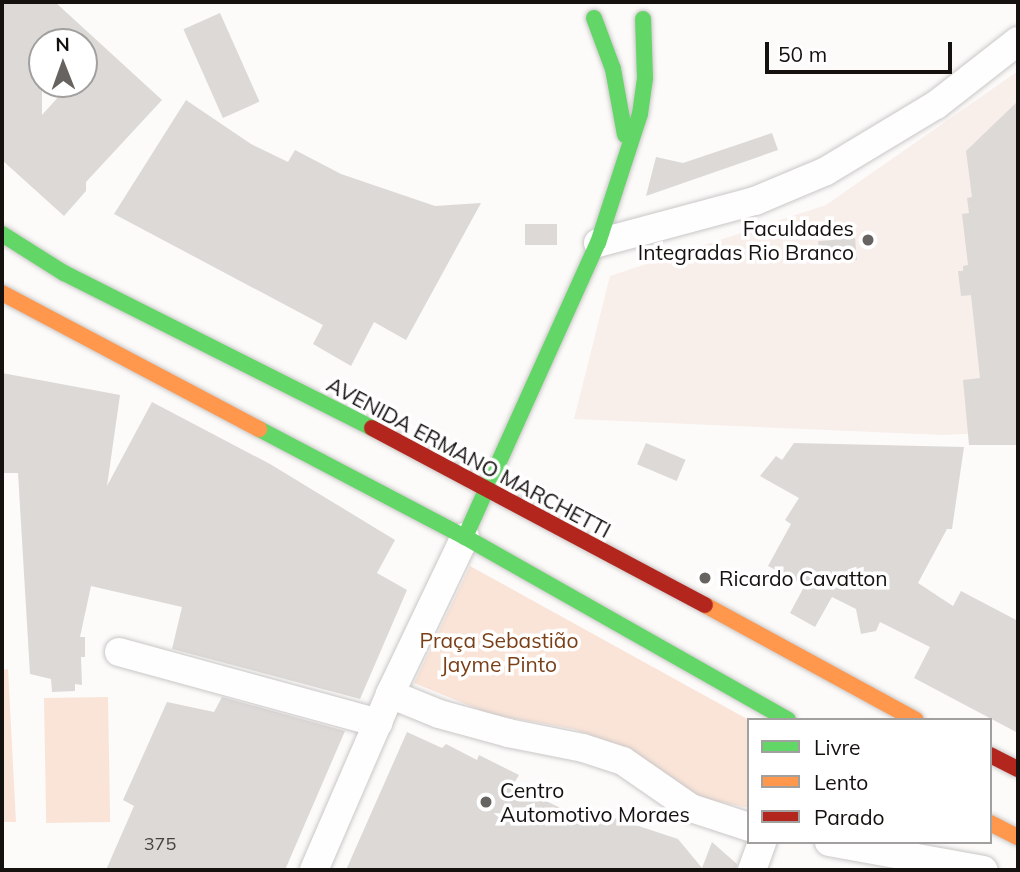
<!DOCTYPE html>
<meta charset="utf-8">
<style>
body{margin:0}
#map{position:relative;width:1020px;height:872px;overflow:hidden;background:#fcfbfa;font-family:Mulish,sans-serif}
div>[style]{position:absolute}
.built>*{inset:0;background:#f8eeea}
.green>*{inset:0;background:#fae4d8;transform-origin:0 0}
.building>*{inset:0;background:#dcd9d7;transform-origin:0 0}
.roads{filter:drop-shadow(0 0 2px #cac7c6) drop-shadow(0 0 2px #cac7c6)}
.street>*{height:28px;margin:-14px;padding:0 14px;transform-origin:14px;border-radius:14px;background:#fffefe}
.fast>*{height:16px;margin:-8px;padding:0 8px;transform-origin:8px;border-radius:8px;background:#63d668}
.slow>*{height:16px;margin:-8px;padding:0 8px;transform-origin:8px;border-radius:8px;background:#ff974d}
.jam>*{height:16px;margin:-8px;padding:0 8px;transform-origin:8px;border-radius:8px;background:#b3261e}
.dots>*{width:19px;height:19px;translate:-50% -50%;box-sizing:border-box;border:4px solid #fff;border-radius:50%}
span{translate:-50% -50%;white-space:nowrap;text-align:center;line-height:1.15;-webkit-text-stroke:7px #fff;paint-order:stroke}
.number-label{font-size:18px;color:#474341}
.number-label span{-webkit-text-stroke-width:0}
.poi-label{font-size:21px;color:#15110f}
.right{translate:-100% -50%;text-align:right}
.left{translate:0 -50%;text-align:left}
.street-label{font-size:21px;color:#15110f}
.park-label{font-size:21px;color:#7a3f17}
.frame{position:absolute;inset:0;border:4px solid #15110f;pointer-events:none}
.legend{position:absolute;left:747px;top:718px;width:245px;height:126px;box-sizing:border-box;background:#fff;border:2px solid #a1a09f;margin:0;padding:9px 12px;list-style:none;font-size:21px;color:#15110f}
.legend li{display:flex;align-items:center;gap:14px;height:35px}
.legend b{width:35px;border:2px solid #a1a09f}
.north{position:absolute;left:28px;top:28px;width:70px;height:70px;box-sizing:border-box;background:#fff;border:2px solid #a1a09f;border-radius:50%;rotate:359deg;font-size:19px;font-weight:700;line-height:28px;text-align:center;color:#15110f}
.north::after{content:'';display:block;margin:auto;width:24px;height:32px;background:#666361;clip-path:polygon(50% 0,100% 100%,50% 72%,0 100%)}
.scale{position:absolute;left:765px;top:42px;width:187px;height:32px;box-sizing:border-box;border:4px solid #15110f;border-top:0;padding-left:9px;font-size:21px;line-height:24px;white-space:nowrap;color:#15110f;-webkit-text-stroke:5px #fff;paint-order:stroke}
</style>
<div id="map">
<div class="built">
<div style="clip-path:polygon(1018px 71px,1018px 431px,944px 435px,574px 419px,610px 276px,826px 205px)"></div>
</div>
<div class="green">
<div style="clip-path:polygon(470px 566px,749px 720px,749px 808px,696px 797px,629px 748px,573px 729px,490px 714px,414px 683px)"></div>
<div style="clip-path:polygon(8px 669px,16px 822px,2px 822px,2px 670px)"></div>
<div style="left:108px;top:697px;width:125px;height:64px;rotate:89deg"></div>
</div>
<div class="building">
<div style="clip-path:polygon(evenodd,2px 2px,55px 2px,162px 100px,86px 182px,86px 191px,64px 216px,2px 160px,2px 2px,42px 42px,84px 42px,84px 84px,70px 84px,42px 115px,42px 42px)"></div>
<div style="left:220px;top:13px;width:97px;height:40px;rotate:66deg"></div>
<div style="clip-path:polygon(186px 100px,251px 144px,288px 162px,295px 150px,341px 174px,435px 206px,481px 203px,406px 340px,374px 322px,351px 366px,313px 344px,323px 325px,114px 214px)"></div>
<div style="clip-path:polygon(1018px 101px,1018px 445px,969px 445px,963px 380px,980px 378px,971px 295px,961px 296px,958px 271px,963px 271px,963px 266px,968px 265px,962px 214px,969px 213px,967px 198px,972px 197px,966px 151px)"></div>
<div style="clip-path:polygon(772px 133px,778px 150px,646px 196px,656px 157px,683px 163px)"></div>
<div style="left:525px;top:224px;width:32px;height:21px"></div>
<div style="left:855px;top:238px;width:22px;height:37px;rotate:85deg"></div>
<div style="clip-path:polygon(2px 373px,120px 395px,107px 486px,152px 402px,270px 464px,395px 540px,377px 573px,407px 590px,360px 699px,172px 649px,182px 607px,91px 586px,80px 637px,85px 637px,85px 657px,81px 657px,82px 685px,75px 684px,75px 691px,52px 692px,51px 679px,30px 674px,18px 473px,2px 473px)"></div>
<div style="left:646px;top:443px;width:43px;height:23px;rotate:23deg"></div>
<div style="clip-path:polygon(794px 443px,964px 447px,952px 529px,947px 529px,918px 583px,953px 606px,961px 591px,1018px 621px,1018px 733px,914px 678px,930px 647px,880px 622px,876px 631px,861px 634px,856px 609px,832px 597px,815px 627px,790px 613px,805px 585px,768px 566px,791px 524px,785px 520px,799px 498px,760px 476px,776px 456px,782px 460px)"></div>
<div style="clip-path:polygon(222px 697px,345px 731px,285px 870px,106px 870px,134px 806px,123px 800px,167px 702px,214px 712px)"></div>
<div style="clip-path:polygon(407px 732px,442px 748px,446px 744px,477px 760px,479px 755px,519px 775px,513px 785px,573px 814px,590px 825px,596px 812px,678px 839px,702px 868px,712px 842px,737px 864px,736px 870px,346px 870px)"></div>
</div>
<div class="roads">
<div class="street">
<div style="left:598px;top:243px;width:163px;rotate:-15deg"></div>
<div style="left:755px;top:201px;width:77px;rotate:-22.9deg"></div>
<div style="left:826px;top:171px;width:128px;rotate:-31deg"></div>
<div style="left:936px;top:105px;width:104px;rotate:-38deg"></div>
<div style="left:119px;top:652px;width:269px;rotate:15.3deg"></div>
<div style="left:390px;top:694px;width:53px;rotate:22.2deg"></div>
<div style="left:439px;top:714px;width:72px;rotate:15.4deg"></div>
<div style="left:508px;top:733px;width:76px;rotate:11.3deg"></div>
<div style="left:583px;top:748px;width:42px;rotate:18deg"></div>
<div style="left:623px;top:761px;width:83px;rotate:34.7deg"></div>
<div style="left:691px;top:808px;width:61px;rotate:18.1deg"></div>
<div style="left:829px;top:842px;width:157px;rotate:10.3deg"></div>
<div style="left:314px;top:870px;width:192px;rotate:-66.6deg"></div>
<div style="left:390px;top:694px;width:174px;rotate:-64.5deg"></div>
<div style="left:752px;top:870px;width:30px;rotate:-70deg"></div>
</div>
<div class="fast">
<div style="left:594px;top:18px;width:54px;rotate:69.6deg"></div>
<div style="left:613px;top:69px;width:67px;rotate:79.7deg"></div>
<div style="left:2px;top:234px;width:73px;rotate:32.2deg"></div>
<div style="left:64px;top:273px;width:345px;rotate:26.7deg"></div>
<div style="left:259px;top:429px;width:233px;rotate:27.7deg"></div>
<div style="left:465px;top:537px;width:371px;rotate:29.5deg"></div>
<div style="left:465px;top:537px;width:323px;rotate:-65.7deg"></div>
<div style="left:598px;top:243px;width:136px;rotate:-72deg"></div>
<div style="left:640px;top:114px;width:36px;rotate:-82deg"></div>
<div style="left:645px;top:78px;width:59px;rotate:-91.9deg"></div>
</div>
<div class="slow">
<div style="left:2px;top:293px;width:291px;rotate:27.9deg"></div>
<div style="left:705px;top:605px;width:240px;rotate:28.6deg"></div>
<div style="left:990px;top:823px;width:31px;rotate:27deg"></div>
</div>
<div class="jam">
<div style="left:372px;top:428px;width:377px;rotate:28deg"></div>
<div style="left:990px;top:755px;width:31px;rotate:27deg"></div>
</div>
</div>
<div class="dots">
<div style="left:868px;top:240px;background:#666361"></div>
<div style="left:705px;top:578px;background:#666361"></div>
<div style="left:486px;top:802px;background:#666361"></div>
</div>
<div class="number-label">
<span style="left:160px;top:844px">375</span>
</div>
<div class="poi-label">
<span class="right" style="left:854px;top:240px">Faculdades<br>Integradas Rio Branco</span>
<span class="left" style="left:719px;top:578px">Ricardo Cavatton</span>
<span class="left" style="left:500px;top:802px">Centro<br>Automotivo Moraes</span>
</div>
<div class="street-label">
<span style="left:469px;top:457px;rotate:28deg">AVENIDA ERMANO MARCHETTI</span>
</div>
<div class="park-label">
<span style="left:499px;top:652px">Praça Sebastião<br>Jayme Pinto</span>
</div>
<div class="frame"></div>
<ul class="legend">
<li><b style="height:9px;background:#63d668"></b>Livre</li>
<li><b style="height:9px;background:#ff974d"></b>Lento</li>
<li><b style="height:9px;background:#b3261e"></b>Parado</li>
</ul>
<div class="north">N</div>
<div class="scale">50 m</div>
</div>
